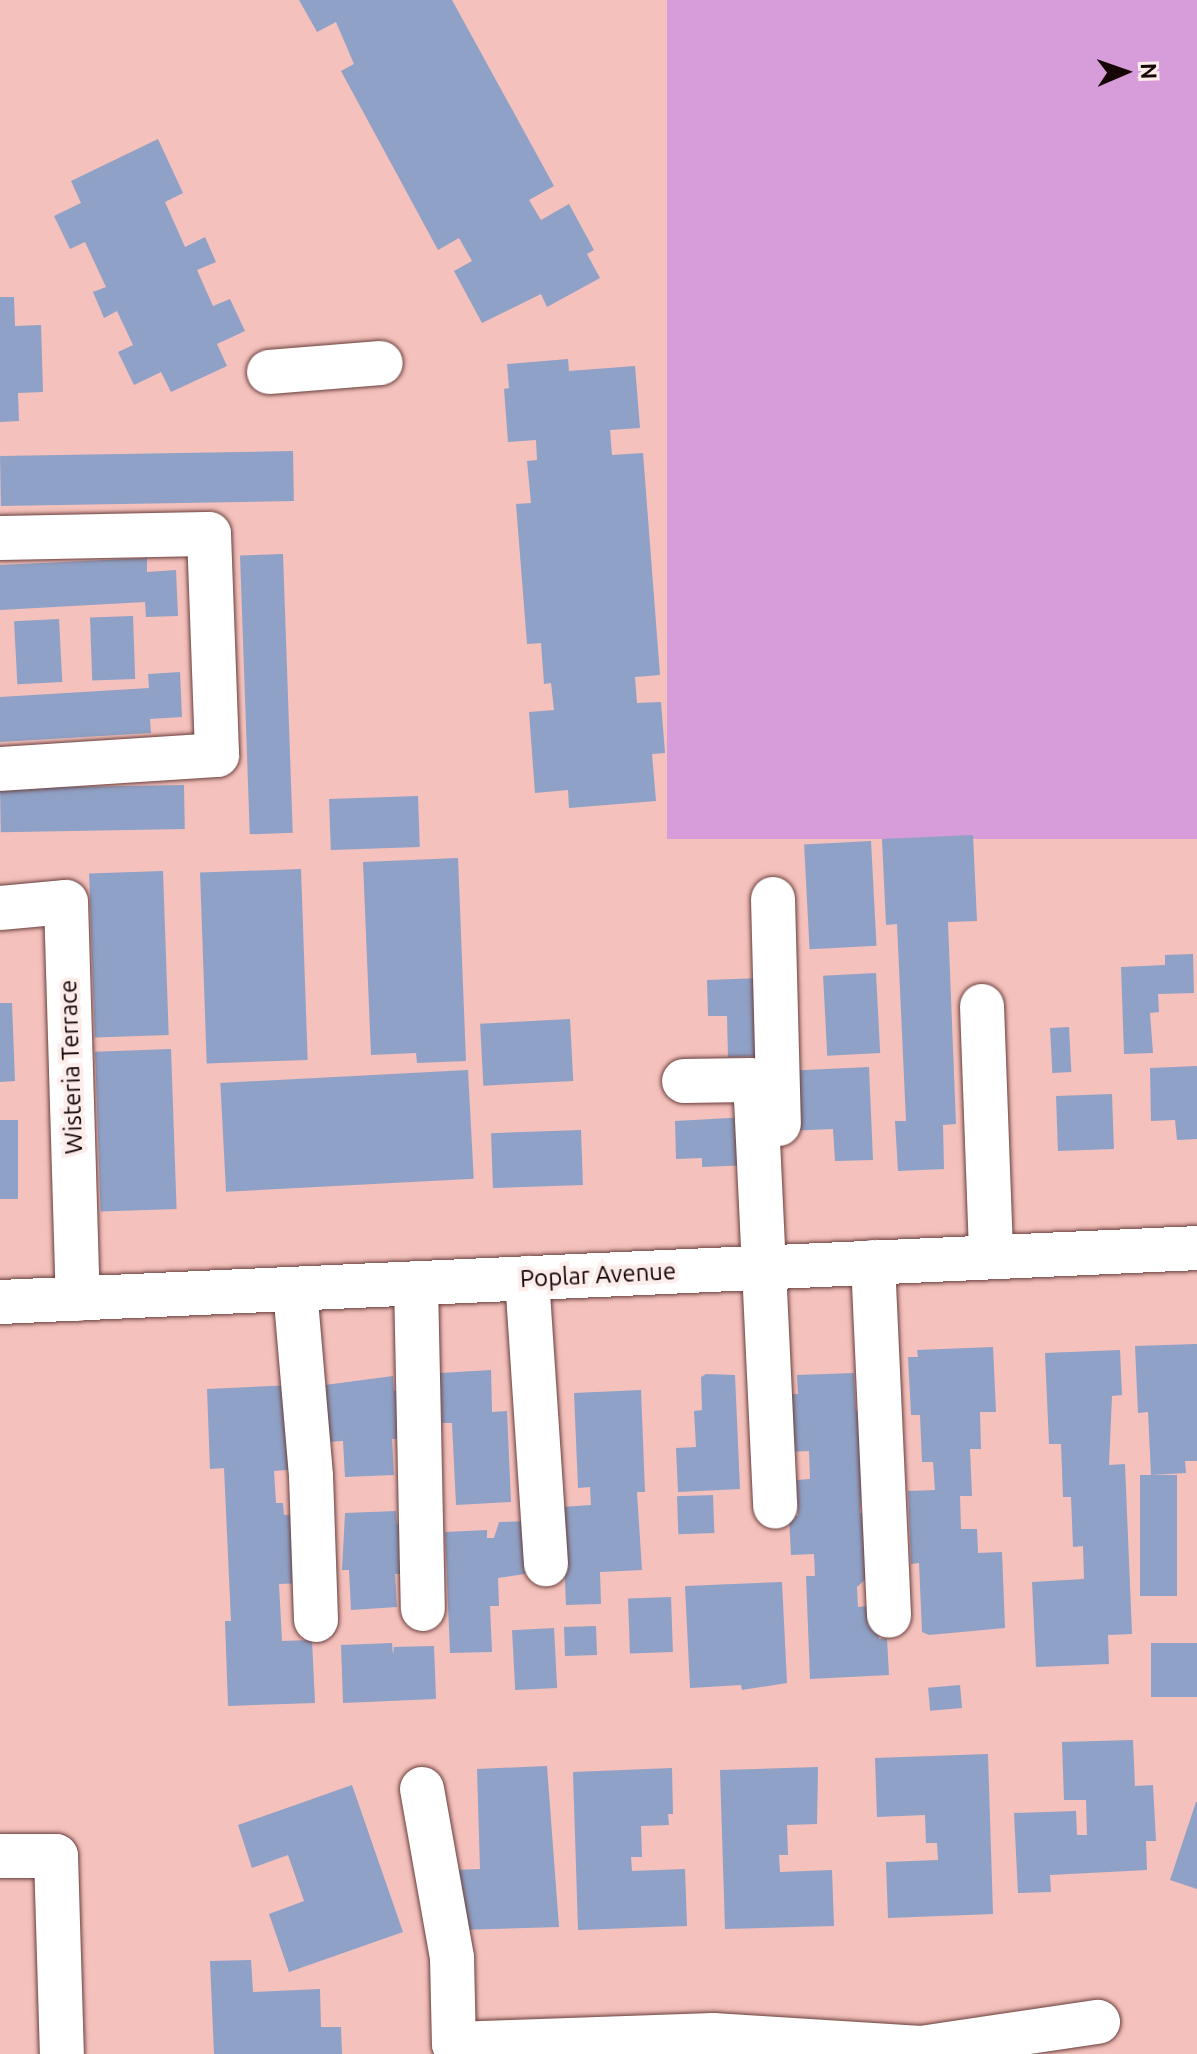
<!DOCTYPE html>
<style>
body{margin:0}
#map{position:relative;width:1197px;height:2054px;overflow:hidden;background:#f4c1bc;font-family:Ubuntu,sans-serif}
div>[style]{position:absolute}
.green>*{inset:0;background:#d79cda;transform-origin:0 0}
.building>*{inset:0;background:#8fa1c6;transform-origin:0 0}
.roads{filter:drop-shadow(0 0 2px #693f3c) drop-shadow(0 0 2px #693f3c)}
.minor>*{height:44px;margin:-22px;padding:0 22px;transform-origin:22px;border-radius:22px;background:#fff}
span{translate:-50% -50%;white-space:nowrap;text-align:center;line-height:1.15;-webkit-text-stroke:8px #fcecea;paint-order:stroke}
.street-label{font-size:24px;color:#160605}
.north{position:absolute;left:1085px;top:32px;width:80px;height:80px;-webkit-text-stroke:6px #fcecea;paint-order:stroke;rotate:88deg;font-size:22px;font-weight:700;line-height:32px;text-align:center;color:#160605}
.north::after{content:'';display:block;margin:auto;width:28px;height:36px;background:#160605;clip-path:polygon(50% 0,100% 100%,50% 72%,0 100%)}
</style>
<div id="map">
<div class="green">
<div style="left:667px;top:0;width:530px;height:839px"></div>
</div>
<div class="building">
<div style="clip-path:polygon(299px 0,452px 0,554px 186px,529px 200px,541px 220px,569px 204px,594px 250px,587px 254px,600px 278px,547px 307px,541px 294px,482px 323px,454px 271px,472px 261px,459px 238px,438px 250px,341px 71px,354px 64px,336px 22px,317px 32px)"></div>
<div style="clip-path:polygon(158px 139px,183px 193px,165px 202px,185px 247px,205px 237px,216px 262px,197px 270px,213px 306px,230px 299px,245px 331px,217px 344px,227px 366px,171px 392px,161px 372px,134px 385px,118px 352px,133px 345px,117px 311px,104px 318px,93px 292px,106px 287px,85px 242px,70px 249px,54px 216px,81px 203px,71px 181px)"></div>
<div style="clip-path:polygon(0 297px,14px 297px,15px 326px,41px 325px,43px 392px,18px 393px,19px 421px,0 422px)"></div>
<div style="clip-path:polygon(568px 359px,569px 371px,635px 366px,640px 428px,610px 430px,612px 455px,643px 453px,660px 675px,635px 677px,637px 703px,661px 702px,665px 753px,652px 754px,656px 801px,569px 808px,568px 790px,535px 793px,529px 712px,554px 710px,551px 683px,544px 684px,541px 643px,527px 644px,516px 504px,531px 503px,527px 461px,537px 460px,536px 440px,508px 442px,504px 389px,509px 388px,507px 364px)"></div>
<div style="left:293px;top:451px;width:50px;height:293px;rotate:89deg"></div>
<div style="left:283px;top:554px;width:279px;height:43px;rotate:88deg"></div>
<div style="clip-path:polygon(147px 558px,147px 572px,176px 570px,178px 616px,146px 617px,145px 602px,0 610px,0 565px)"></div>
<div style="left:133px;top:616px;width:63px;height:43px;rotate:88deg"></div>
<div style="left:59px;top:619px;width:63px;height:45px;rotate:87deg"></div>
<div style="clip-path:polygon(180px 672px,182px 717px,150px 719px,151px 733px,0 742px,0 697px,149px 688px,148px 674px)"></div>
<div style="left:184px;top:785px;width:44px;height:184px;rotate:89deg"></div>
<div style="left:418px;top:796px;width:51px;height:89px;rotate:88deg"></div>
<div style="clip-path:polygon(973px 835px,977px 921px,948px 922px,956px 1124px,943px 1125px,944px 1169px,898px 1171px,895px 1121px,906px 1121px,897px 924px,886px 925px,882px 839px)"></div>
<div style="left:871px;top:841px;width:105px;height:67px;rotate:87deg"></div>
<div style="clip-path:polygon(458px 858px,466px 1061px,417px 1063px,416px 1053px,371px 1055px,363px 862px)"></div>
<div style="left:301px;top:869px;width:191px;height:101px;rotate:88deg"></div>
<div style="left:163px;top:871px;width:164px;height:74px;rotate:88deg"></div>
<div style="clip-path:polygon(1193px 954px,1194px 993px,1158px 994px,1159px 1012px,1150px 1013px,1153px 1053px,1124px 1054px,1121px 967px,1165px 965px,1165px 955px)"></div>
<div style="left:876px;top:973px;width:80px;height:53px;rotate:87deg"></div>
<div style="clip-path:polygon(761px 978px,765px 1056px,728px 1057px,727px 1016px,708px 1016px,707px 980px)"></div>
<div style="clip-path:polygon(0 1003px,12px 1003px,15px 1081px,0 1082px)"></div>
<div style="left:570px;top:1019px;width:62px;height:90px;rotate:87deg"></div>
<div style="left:1069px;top:1027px;width:45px;height:19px;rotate:87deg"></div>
<div style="left:171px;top:1049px;width:160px;height:76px;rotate:88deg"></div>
<div style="clip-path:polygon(1197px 1066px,1197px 1139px,1177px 1140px,1175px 1120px,1151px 1121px,1150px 1068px)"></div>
<div style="clip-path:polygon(869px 1067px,873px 1160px,835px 1161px,833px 1129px,786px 1131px,784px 1071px)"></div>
<div style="left:468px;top:1070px;width:109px;height:248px;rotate:87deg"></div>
<div style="left:1112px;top:1094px;width:55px;height:56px;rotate:88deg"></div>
<div style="clip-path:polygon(748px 1117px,750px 1165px,702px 1167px,702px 1158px,676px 1159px,675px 1121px)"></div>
<div style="left:0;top:1120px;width:18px;height:79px"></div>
<div style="left:581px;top:1130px;width:55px;height:90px;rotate:88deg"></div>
<div style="clip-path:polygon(1197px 1344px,1197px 1461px,1185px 1461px,1186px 1473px,1151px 1475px,1148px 1412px,1138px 1413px,1135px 1346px)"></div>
<div style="clip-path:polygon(993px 1347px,996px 1412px,980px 1412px,981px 1449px,970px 1449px,972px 1496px,960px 1496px,961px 1529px,977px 1529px,978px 1553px,1002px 1552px,1005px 1628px,929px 1635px,922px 1632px,919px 1563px,911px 1564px,908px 1491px,935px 1490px,933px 1462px,922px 1462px,920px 1415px,911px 1415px,908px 1357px,918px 1357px,917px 1350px)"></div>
<div style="clip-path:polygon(1120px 1350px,1122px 1395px,1112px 1396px,1109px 1465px,1125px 1464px,1132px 1634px,1108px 1635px,1109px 1664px,1036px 1667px,1032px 1582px,1084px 1579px,1083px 1546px,1073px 1547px,1071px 1497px,1063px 1497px,1061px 1444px,1049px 1444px,1045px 1353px)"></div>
<div style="clip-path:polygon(491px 1370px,492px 1412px,507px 1411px,511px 1502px,456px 1505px,452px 1423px,442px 1423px,440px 1373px)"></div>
<div style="clip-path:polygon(854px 1373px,856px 1411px,867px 1410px,860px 1513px,874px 1512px,869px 1576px,857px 1587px,858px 1607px,877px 1605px,879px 1639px,887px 1638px,889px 1675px,810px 1679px,806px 1576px,815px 1576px,814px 1554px,791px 1555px,789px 1516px,798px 1516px,797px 1480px,810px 1479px,809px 1451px,788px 1452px,786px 1394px,798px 1394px,797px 1375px)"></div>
<div style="clip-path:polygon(706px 1374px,735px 1375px,740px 1489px,678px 1492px,676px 1448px,696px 1447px,694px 1411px,702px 1410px,701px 1377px)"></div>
<div style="clip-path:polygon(393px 1376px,394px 1391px,402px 1391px,405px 1439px,392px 1439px,394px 1475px,345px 1477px,343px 1441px,327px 1442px,325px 1385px)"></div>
<div style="clip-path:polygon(294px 1385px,298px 1469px,274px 1471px,276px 1503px,283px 1503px,284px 1515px,299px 1514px,303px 1583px,279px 1584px,282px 1641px,312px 1640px,315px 1703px,228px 1706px,225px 1621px,231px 1621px,224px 1468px,210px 1469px,207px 1389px)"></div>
<div style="clip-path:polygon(641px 1390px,645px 1492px,637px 1492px,642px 1570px,600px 1572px,601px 1604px,566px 1605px,562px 1507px,591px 1505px,590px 1487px,578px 1488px,574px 1393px)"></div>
<div style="left:1177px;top:1475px;width:121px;height:37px;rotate:90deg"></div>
<div style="left:713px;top:1495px;width:38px;height:36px;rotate:88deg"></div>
<div style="clip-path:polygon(396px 1511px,397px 1524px,408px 1524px,411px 1574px,395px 1574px,397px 1607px,351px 1610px,349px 1570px,342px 1570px,345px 1513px)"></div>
<div style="clip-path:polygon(529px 1521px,531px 1573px,498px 1578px,499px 1606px,490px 1606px,492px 1652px,450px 1653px,445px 1532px,487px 1530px,487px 1538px,494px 1538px,499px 1522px)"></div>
<div style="clip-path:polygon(782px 1582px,787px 1683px,742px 1690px,741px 1685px,690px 1688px,685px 1586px)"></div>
<div style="left:671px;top:1597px;width:55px;height:43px;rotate:88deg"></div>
<div style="left:596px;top:1626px;width:29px;height:32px;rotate:88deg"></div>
<div style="left:554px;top:1628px;width:60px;height:42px;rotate:87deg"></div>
<div style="clip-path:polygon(392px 1643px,393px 1655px,394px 1647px,434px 1646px,436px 1699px,343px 1703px,341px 1645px)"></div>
<div style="left:1197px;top:1643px;width:54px;height:46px;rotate:90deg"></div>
<div style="left:960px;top:1685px;width:23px;height:32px;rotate:85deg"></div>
<div style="clip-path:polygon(1133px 1740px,1135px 1786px,1153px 1785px,1156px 1841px,1146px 1841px,1147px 1870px,1050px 1875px,1051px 1892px,1018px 1893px,1014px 1813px,1076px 1811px,1077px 1835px,1087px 1835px,1086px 1800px,1064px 1800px,1062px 1742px)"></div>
<div style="clip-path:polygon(988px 1754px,993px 1914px,888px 1918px,886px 1862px,938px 1860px,937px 1843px,926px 1843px,925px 1815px,877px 1817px,875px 1758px)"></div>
<div style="clip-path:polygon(547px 1766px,559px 1927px,457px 1930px,456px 1870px,480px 1869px,477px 1769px)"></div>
<div style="clip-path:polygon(818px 1767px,817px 1824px,787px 1825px,788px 1855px,779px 1855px,780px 1872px,832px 1870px,834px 1926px,725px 1929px,720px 1770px)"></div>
<div style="clip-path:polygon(672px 1768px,673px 1814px,668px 1814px,669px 1825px,641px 1826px,642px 1857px,631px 1857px,632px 1871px,685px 1869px,687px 1926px,578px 1930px,573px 1772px)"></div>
<div style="clip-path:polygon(352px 1785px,403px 1932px,289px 1972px,269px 1914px,304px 1901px,288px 1855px,252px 1868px,238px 1825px)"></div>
<div style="clip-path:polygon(1196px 1802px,1197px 1802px,1197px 1889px,1170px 1880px)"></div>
<div style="clip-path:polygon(251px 1960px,253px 1992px,320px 1989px,321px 2027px,341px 2027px,342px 2054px,214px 2054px,210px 1961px)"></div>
</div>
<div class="roads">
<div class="minor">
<div style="left:269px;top:372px;width:112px;rotate:-4.6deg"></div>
<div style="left:0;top:538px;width:209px;rotate:-1.1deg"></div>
<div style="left:209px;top:534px;width:221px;rotate:87.9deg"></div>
<div style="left:217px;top:755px;width:217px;rotate:176.3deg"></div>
<div style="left:773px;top:899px;width:225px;rotate:88.5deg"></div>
<div style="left:0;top:908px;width:66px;rotate:-5.2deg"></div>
<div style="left:66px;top:902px;width:397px;rotate:88.3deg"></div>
<div style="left:982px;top:1006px;width:251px;rotate:87.9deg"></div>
<div style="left:684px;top:1081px;width:66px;rotate:-0.9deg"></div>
<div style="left:750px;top:1080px;width:20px;rotate:72deg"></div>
<div style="left:756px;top:1099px;width:408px;rotate:87.3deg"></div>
<div style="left:873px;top:1262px;width:354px;rotate:87.4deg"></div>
<div style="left:527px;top:1278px;width:287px;rotate:86.2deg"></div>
<div style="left:416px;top:1283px;width:326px;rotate:88.8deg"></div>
<div style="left:295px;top:1289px;width:188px;rotate:85.1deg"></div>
<div style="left:311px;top:1476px;width:144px;rotate:88deg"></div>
<div style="left:0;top:1302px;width:1198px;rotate:-2.58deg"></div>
<div style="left:422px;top:1789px;width:172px;rotate:79.9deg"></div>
<div style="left:452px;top:1958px;width:86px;rotate:88.7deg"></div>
<div style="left:454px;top:2044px;width:259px;rotate:-2deg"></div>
<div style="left:713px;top:2035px;width:208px;rotate:3.6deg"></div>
<div style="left:921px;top:2048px;width:179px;rotate:-8.4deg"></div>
<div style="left:0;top:1856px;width:56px"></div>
<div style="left:56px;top:1856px;width:198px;rotate:88.3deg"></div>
</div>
</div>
<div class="street-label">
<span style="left:71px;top:1067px;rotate:-92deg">Wisteria Terrace</span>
<span style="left:598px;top:1275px;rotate:-3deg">Poplar Avenue</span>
</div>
<div class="north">N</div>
</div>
